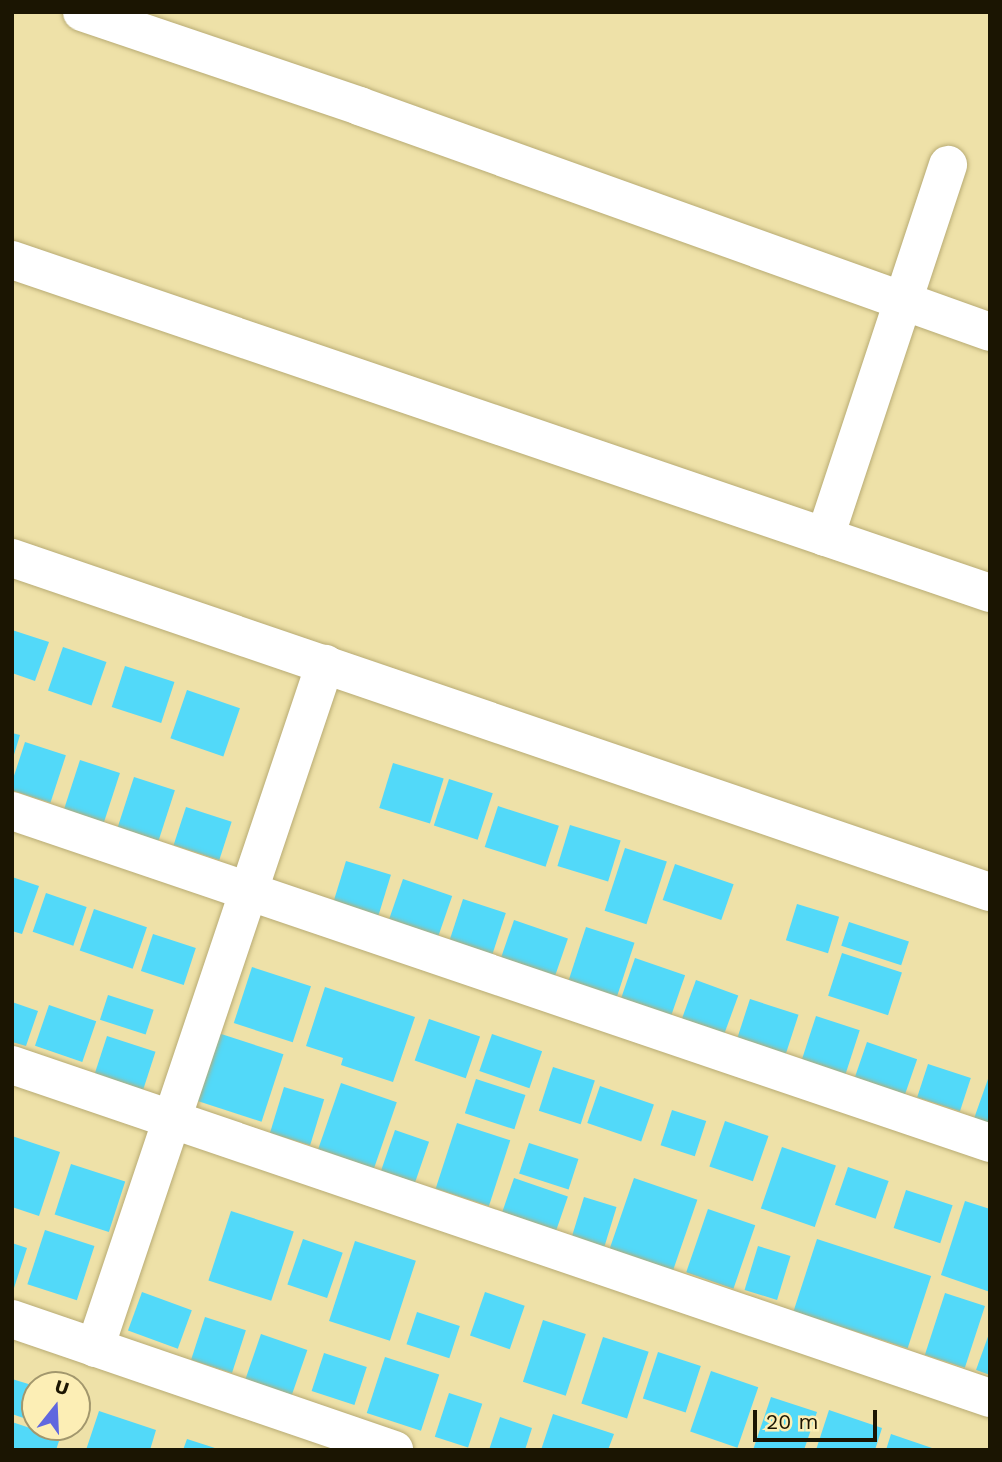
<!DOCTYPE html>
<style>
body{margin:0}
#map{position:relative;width:1002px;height:1462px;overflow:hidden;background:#eee1a8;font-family:"Work Sans",sans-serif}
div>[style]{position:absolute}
.building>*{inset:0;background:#52d9f9;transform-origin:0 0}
.roads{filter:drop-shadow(0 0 2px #b8ab74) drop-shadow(0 0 2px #b8ab74)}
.minor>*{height:38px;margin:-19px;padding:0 19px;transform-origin:19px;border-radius:19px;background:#fff}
span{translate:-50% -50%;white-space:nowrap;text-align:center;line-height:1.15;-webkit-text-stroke:7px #fceeb5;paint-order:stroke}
.frame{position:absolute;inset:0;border:14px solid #1b1502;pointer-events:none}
.north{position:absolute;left:21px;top:1371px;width:70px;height:70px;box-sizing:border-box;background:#fceeb5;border:2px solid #a2976d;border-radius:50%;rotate:18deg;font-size:19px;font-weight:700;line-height:28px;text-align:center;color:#1b1502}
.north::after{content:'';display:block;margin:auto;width:24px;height:32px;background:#6067df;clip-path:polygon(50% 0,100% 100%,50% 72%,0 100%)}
.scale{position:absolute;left:753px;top:1410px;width:124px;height:32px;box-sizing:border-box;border:4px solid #1b1502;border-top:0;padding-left:9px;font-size:21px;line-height:24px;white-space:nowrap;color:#1b1502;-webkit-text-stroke:5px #fceeb5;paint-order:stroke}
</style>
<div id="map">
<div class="building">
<div style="clip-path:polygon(12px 630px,49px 642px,35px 681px,12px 673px)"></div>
<div style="left:63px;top:647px;width:46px;height:46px;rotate:19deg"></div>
<div style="left:125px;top:666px;width:52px;height:43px;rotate:18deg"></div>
<div style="left:187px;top:690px;width:56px;height:51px;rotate:19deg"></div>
<div style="clip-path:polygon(12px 733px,20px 735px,13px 758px,12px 758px)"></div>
<div style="left:25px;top:742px;width:43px;height:50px;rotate:18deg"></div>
<div style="left:80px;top:760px;width:42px;height:52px;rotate:18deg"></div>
<div style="left:393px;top:763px;width:53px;height:47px;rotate:17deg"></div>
<div style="left:134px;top:777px;width:43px;height:53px;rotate:18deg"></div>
<div style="left:449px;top:779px;width:46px;height:49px;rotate:18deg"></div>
<div style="left:498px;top:806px;width:64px;height:43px;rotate:18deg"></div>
<div style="left:186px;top:807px;width:48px;height:40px;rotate:18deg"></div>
<div style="left:570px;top:825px;width:53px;height:43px;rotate:17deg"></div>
<div style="left:625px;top:848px;width:44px;height:66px;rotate:18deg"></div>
<div style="left:346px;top:861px;width:47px;height:43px;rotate:17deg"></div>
<div style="left:675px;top:864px;width:62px;height:38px;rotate:19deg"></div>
<div style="clip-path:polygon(12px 877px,39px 886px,22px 934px,12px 931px)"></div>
<div style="left:403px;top:879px;width:52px;height:44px;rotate:19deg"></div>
<div style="left:46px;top:893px;width:43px;height:41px;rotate:19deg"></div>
<div style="left:463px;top:899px;width:45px;height:46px;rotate:18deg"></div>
<div style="left:797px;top:904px;width:44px;height:38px;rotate:17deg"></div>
<div style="left:94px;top:909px;width:56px;height:44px;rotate:19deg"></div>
<div style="left:514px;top:920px;width:57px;height:43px;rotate:19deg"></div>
<div style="left:849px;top:922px;width:63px;height:25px;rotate:18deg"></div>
<div style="left:586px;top:927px;width:51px;height:59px;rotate:18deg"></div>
<div style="left:153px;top:934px;width:45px;height:39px;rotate:18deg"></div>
<div style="left:842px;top:953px;width:63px;height:45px;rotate:18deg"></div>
<div style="left:635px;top:958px;width:53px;height:44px;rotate:19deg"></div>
<div style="left:252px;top:967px;width:62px;height:59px;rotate:18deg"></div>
<div style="left:696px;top:980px;width:45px;height:55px;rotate:20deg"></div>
<div style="clip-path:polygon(325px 987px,415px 1017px,393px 1082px,341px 1065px,343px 1058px,306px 1046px)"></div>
<div style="left:108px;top:995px;width:48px;height:26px;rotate:18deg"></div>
<div style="left:750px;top:999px;width:51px;height:46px;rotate:18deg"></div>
<div style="clip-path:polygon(12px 1002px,38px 1011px,26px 1046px,12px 1042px)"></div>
<div style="left:49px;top:1005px;width:50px;height:43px;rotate:19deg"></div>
<div style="left:816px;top:1016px;width:46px;height:52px;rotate:18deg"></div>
<div style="left:429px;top:1019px;width:54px;height:44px;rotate:19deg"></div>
<div style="left:215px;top:1032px;width:72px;height:71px;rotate:18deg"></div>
<div style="left:492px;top:1034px;width:53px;height:39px;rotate:19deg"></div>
<div style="left:107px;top:1036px;width:51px;height:40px;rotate:18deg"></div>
<div style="left:867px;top:1042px;width:53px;height:41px;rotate:19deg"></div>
<div style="left:928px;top:1064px;width:45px;height:35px;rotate:18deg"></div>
<div style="left:553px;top:1067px;width:44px;height:46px;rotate:18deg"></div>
<div style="left:476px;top:1079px;width:52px;height:36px;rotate:18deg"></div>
<div style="clip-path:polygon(988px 1079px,990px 1080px,990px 1133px,971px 1127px)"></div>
<div style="left:341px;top:1083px;width:59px;height:72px;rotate:19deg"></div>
<div style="left:600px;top:1086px;width:57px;height:39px;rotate:19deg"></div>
<div style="left:284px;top:1087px;width:42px;height:48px;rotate:17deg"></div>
<div style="left:672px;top:1110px;width:36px;height:37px;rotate:18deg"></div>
<div style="left:725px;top:1121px;width:46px;height:48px;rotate:19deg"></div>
<div style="left:457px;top:1123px;width:56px;height:69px;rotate:18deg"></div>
<div style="left:395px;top:1130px;width:36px;height:43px;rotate:19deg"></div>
<div style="clip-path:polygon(12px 1136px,60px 1152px,39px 1216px,12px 1207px)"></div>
<div style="left:529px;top:1143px;width:52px;height:32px;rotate:18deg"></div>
<div style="left:782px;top:1147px;width:57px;height:65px;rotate:19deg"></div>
<div style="left:71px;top:1164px;width:57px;height:53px;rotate:18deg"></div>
<div style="left:848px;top:1167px;width:43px;height:40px;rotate:19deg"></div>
<div style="left:514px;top:1178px;width:57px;height:36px;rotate:19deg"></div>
<div style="left:634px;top:1178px;width:67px;height:80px;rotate:19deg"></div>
<div style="left:906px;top:1190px;width:49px;height:40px;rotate:18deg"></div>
<div style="left:584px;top:1197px;width:34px;height:45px;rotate:17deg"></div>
<div style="clip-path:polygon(965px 1201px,990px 1209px,990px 1292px,941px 1275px)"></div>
<div style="left:708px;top:1209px;width:50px;height:67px;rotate:19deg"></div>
<div style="left:231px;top:1211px;width:66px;height:73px;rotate:18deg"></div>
<div style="left:45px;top:1230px;width:52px;height:57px;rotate:18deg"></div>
<div style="left:303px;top:1239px;width:42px;height:48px;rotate:19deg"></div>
<div style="left:817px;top:1239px;width:120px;height:76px;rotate:18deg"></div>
<div style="left:355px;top:1241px;width:64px;height:84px;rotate:18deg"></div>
<div style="clip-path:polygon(12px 1243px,27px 1248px,13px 1291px,12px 1291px)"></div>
<div style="left:758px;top:1246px;width:34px;height:46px;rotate:17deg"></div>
<div style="left:142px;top:1292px;width:53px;height:41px;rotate:20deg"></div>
<div style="left:485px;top:1292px;width:42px;height:46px;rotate:19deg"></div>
<div style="left:945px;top:1293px;width:42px;height:65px;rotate:18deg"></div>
<div style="left:417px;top:1312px;width:45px;height:34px;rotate:18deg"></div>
<div style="left:205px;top:1317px;width:43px;height:45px;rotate:18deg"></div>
<div style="left:543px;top:1320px;width:45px;height:65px;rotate:18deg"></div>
<div style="clip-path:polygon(990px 1331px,990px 1375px,976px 1370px)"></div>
<div style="left:261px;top:1334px;width:49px;height:49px;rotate:19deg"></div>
<div style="left:603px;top:1337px;width:48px;height:70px;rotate:18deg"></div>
<div style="left:658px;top:1352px;width:45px;height:49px;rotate:18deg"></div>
<div style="left:324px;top:1353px;width:45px;height:40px;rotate:18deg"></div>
<div style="left:385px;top:1357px;width:57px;height:59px;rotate:18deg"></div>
<div style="left:711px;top:1371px;width:50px;height:64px;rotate:19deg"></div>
<div style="clip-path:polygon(12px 1379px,35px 1386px,35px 1422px,12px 1414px)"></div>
<div style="left:449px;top:1393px;width:35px;height:46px;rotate:18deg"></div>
<div style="clip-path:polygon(771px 1397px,817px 1412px,804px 1450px,753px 1450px)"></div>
<div style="clip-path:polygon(829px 1410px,882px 1428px,875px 1450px,816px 1450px)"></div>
<div style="clip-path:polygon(99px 1411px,156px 1430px,150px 1450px,86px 1450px)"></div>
<div style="clip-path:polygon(553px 1414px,614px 1434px,608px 1450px,541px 1450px)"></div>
<div style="clip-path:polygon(500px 1417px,532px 1428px,525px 1450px,489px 1450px)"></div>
<div style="clip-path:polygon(12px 1422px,60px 1438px,56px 1450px,12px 1450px)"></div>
<div style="clip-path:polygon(891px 1434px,932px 1448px,931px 1450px,886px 1450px)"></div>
<div style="clip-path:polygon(187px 1439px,218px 1449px,218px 1450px,183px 1450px)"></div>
</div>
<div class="roads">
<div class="minor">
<div style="left:82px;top:12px;width:293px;rotate:18.7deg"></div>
<div style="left:359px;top:106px;width:670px;rotate:19.71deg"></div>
<div style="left:12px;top:260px;width:1033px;rotate:18.8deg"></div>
<div style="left:825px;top:537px;width:392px;rotate:-71.7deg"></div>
<div style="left:12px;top:558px;width:1033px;rotate:18.86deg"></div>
<div style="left:12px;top:811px;width:1033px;rotate:18.75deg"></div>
<div style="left:12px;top:1065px;width:1033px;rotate:18.8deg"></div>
<div style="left:12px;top:1319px;width:404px;rotate:18.9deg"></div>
<div style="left:95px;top:1348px;width:722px;rotate:-71.41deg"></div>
</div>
</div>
<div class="frame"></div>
<div class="north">U</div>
<div class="scale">20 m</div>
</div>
